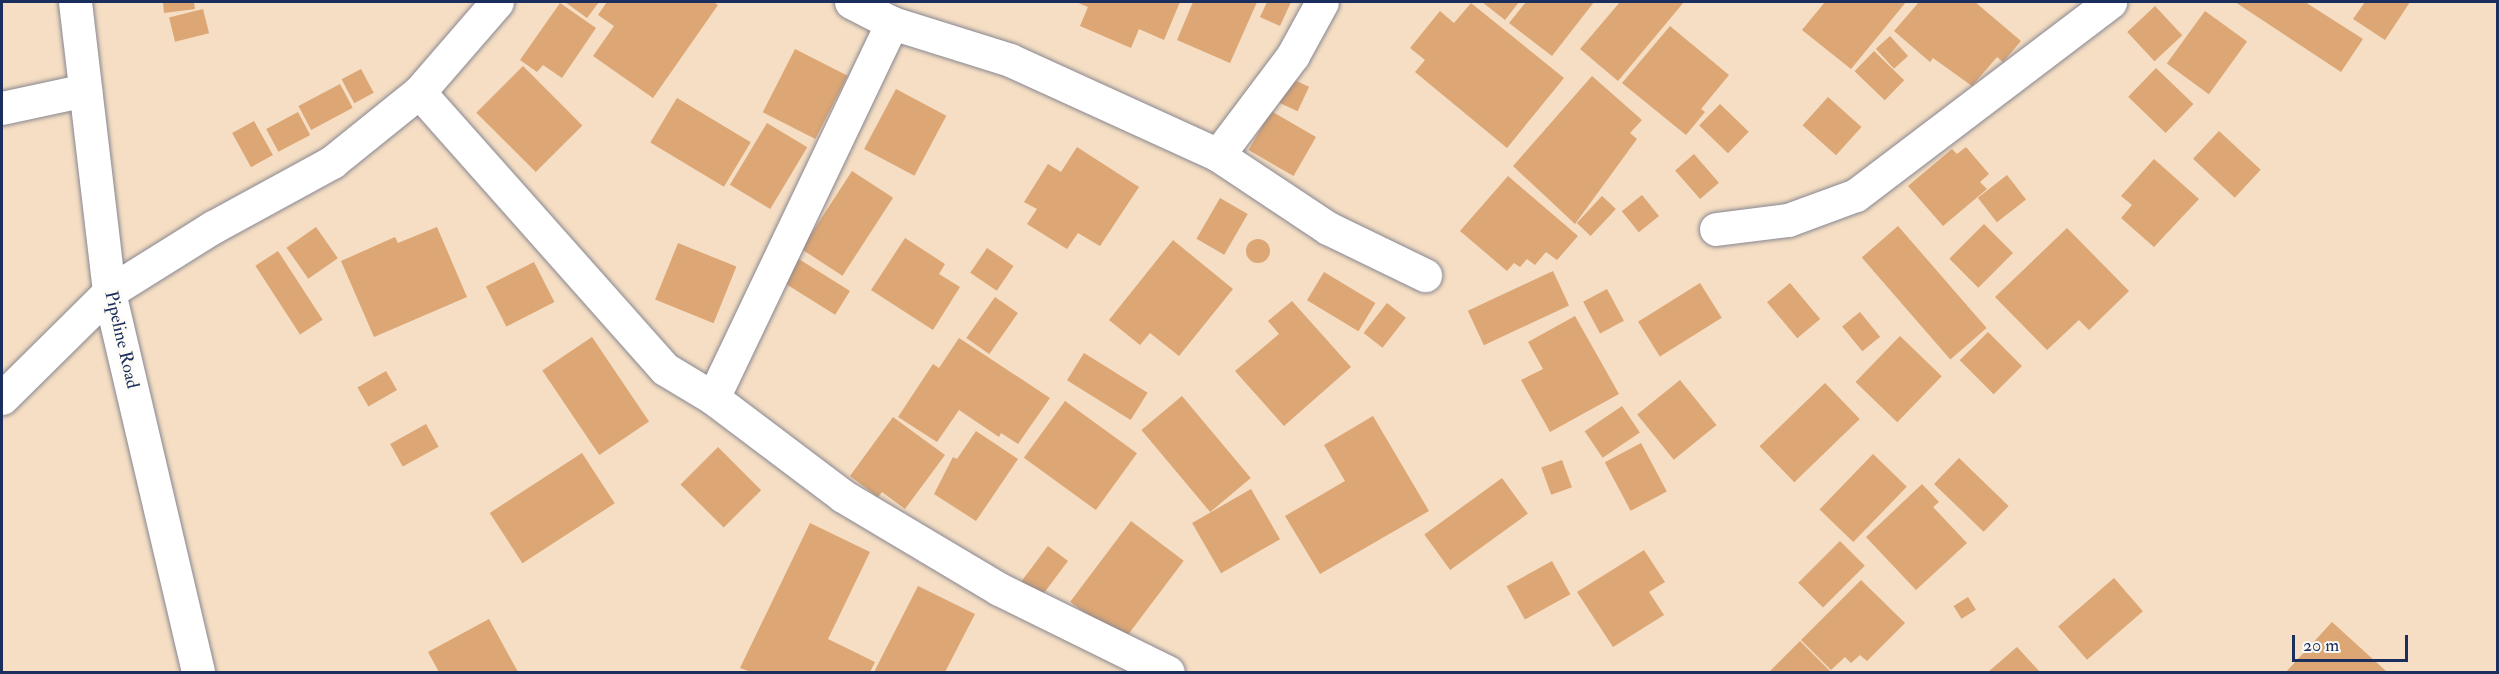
<!DOCTYPE html>
<style>
body{margin:0}
#map{position:relative;width:2499px;height:674px;overflow:hidden;background:#f5dec3;font-family:"IM FELL Double Pica",serif}
div>[style]{position:absolute}
.building>*{inset:0;background:#dca675;transform-origin:0 0}
.round{border-radius:50%}
.roads{filter:drop-shadow(0 0 2px #888690) drop-shadow(0 0 2px #888690)}
.street>*{height:33px;margin:-16.5px;padding:0 16.5px;transform-origin:16.5px;border-radius:16.5px;background:#fff}
.secondary>*{height:33px;margin:-16.5px;padding:0 16.5px;transform-origin:16.5px;border-radius:16.5px;background:#fff}
span{translate:-50% -50%;white-space:nowrap;text-align:center;line-height:1.15;-webkit-text-stroke:6px #fdfcf7;paint-order:stroke}
.street-label{font-size:18px;color:#1b2f5e}
.frame{position:absolute;inset:0;border:3px solid #1b2f5e;pointer-events:none}
.scale{position:absolute;left:2292px;top:635px;width:116px;height:27px;box-sizing:border-box;border:3px solid #1b2f5e;border-top:0;padding-left:8px;font-size:18px;line-height:21px;white-space:nowrap;color:#1b2f5e;-webkit-text-stroke:4px #fdfcf7;paint-order:stroke}
</style>
<div id="map">
<div class="building">
<div style="clip-path:polygon(163px 2px,194px 2px,195px 9px,164px 13px)"></div>
<div style="clip-path:polygon(565px 2px,599px 2px,587px 18px)"></div>
<div style="clip-path:polygon(607px 2px,713px 2px,718px 5px,653px 98px,593px 56px,614px 26px,598px 15px)"></div>
<div style="clip-path:polygon(1076px 2px,1180px 2px,1164px 40px,1139px 29px,1131px 48px,1080px 26px,1088px 7px)"></div>
<div style="clip-path:polygon(1193px 2px,1257px 2px,1230px 63px,1177px 40px)"></div>
<div style="clip-path:polygon(1267px 2px,1291px 2px,1280px 26px,1260px 17px)"></div>
<div style="clip-path:polygon(1482px 2px,1519px 2px,1505px 20px)"></div>
<div style="clip-path:polygon(1526px 2px,1594px 2px,1552px 56px,1509px 23px)"></div>
<div style="clip-path:polygon(1620px 2px,1684px 2px,1618px 81px,1580px 49px)"></div>
<div style="clip-path:polygon(1825px 2px,1906px 2px,1851px 69px,1802px 30px)"></div>
<div style="clip-path:polygon(1919px 2px,1975px 2px,2021px 41px,2003px 62px,1997px 57px,1972px 86px,1933px 58px,1930px 62px,1894px 31px)"></div>
<div style="clip-path:polygon(2235px 2px,2305px 2px,2363px 39px,2341px 72px)"></div>
<div style="clip-path:polygon(2365px 2px,2410px 2px,2385px 40px,2353px 19px)"></div>
<div style="clip-path:polygon(560px 3px,596px 28px,562px 78px,543px 65px,537px 72px,520px 60px)"></div>
<div style="clip-path:polygon(1471px 3px,1564px 78px,1507px 148px,1415px 72px,1425px 60px,1410px 48px,1440px 11px,1454px 23px)"></div>
<div style="left:2155px;top:6px;width:40px;height:38px;rotate:47deg"></div>
<div style="left:203px;top:9px;width:25px;height:35px;rotate:76deg"></div>
<div style="left:2205px;top:11px;width:52px;height:65px;rotate:36deg"></div>
<div style="clip-path:polygon(1670px 26px,1729px 75px,1701px 109px,1705px 112px,1686px 135px,1622px 83px)"></div>
<div style="left:1890px;top:36px;width:27px;height:19px;rotate:48deg"></div>
<div style="left:795px;top:49px;width:59px;height:71px;rotate:27deg"></div>
<div style="left:1874px;top:51px;width:42px;height:28px;rotate:44deg"></div>
<div style="left:523px;top:66px;width:84px;height:66px;rotate:45deg"></div>
<div style="left:2156px;top:68px;width:52px;height:40px;rotate:44deg"></div>
<div style="left:361px;top:69px;width:27px;height:22px;rotate:62deg"></div>
<div style="clip-path:polygon(1592px 76px,1642px 120px,1630px 133px,1637px 139px,1575px 224px,1513px 166px)"></div>
<div style="left:1290px;top:78px;width:21px;height:27px;rotate:25deg"></div>
<div style="left:340px;top:84px;width:27px;height:47px;rotate:62deg"></div>
<div style="left:896px;top:89px;width:57px;height:68px;rotate:28deg"></div>
<div style="left:1828px;top:97px;width:45px;height:38px;rotate:42deg"></div>
<div style="left:677px;top:98px;width:86px;height:52px;rotate:31deg"></div>
<div style="left:1720px;top:104px;width:40px;height:30px;rotate:44deg"></div>
<div style="left:1271px;top:111px;width:52px;height:45px;rotate:30deg"></div>
<div style="left:298px;top:112px;width:26px;height:36px;rotate:62deg"></div>
<div style="left:254px;top:121px;width:39px;height:25px;rotate:61deg"></div>
<div style="left:767px;top:123px;width:47px;height:72px;rotate:31deg"></div>
<div style="left:2219px;top:131px;width:57px;height:38px;rotate:43deg"></div>
<div style="clip-path:polygon(1077px 147px,1139px 187px,1100px 246px,1078px 233px,1067px 249px,1027px 224px,1037px 209px,1024px 202px,1048px 164px,1061px 172px)"></div>
<div style="clip-path:polygon(1966px 147px,1989px 174px,1980px 182px,1987px 189px,1943px 226px,1908px 186px,1952px 149px,1957px 154px)"></div>
<div style="left:1694px;top:154px;width:38px;height:25px;rotate:49deg"></div>
<div style="clip-path:polygon(2154px 159px,2199px 199px,2154px 247px,2121px 218px,2132px 205px,2121px 196px)"></div>
<div style="left:852px;top:171px;width:49px;height:93px;rotate:33deg"></div>
<div style="left:2007px;top:175px;width:31px;height:37px;rotate:52deg"></div>
<div style="clip-path:polygon(1508px 176px,1578px 236px,1557px 260px,1546px 252px,1535px 265px,1527px 259px,1520px 267px,1514px 263px,1507px 271px,1460px 231px)"></div>
<div style="left:1642px;top:195px;width:27px;height:26px;rotate:51deg"></div>
<div style="left:1602px;top:196px;width:19px;height:37px;rotate:43deg"></div>
<div style="left:1220px;top:198px;width:32px;height:47px;rotate:30deg"></div>
<div style="left:1984px;top:224px;width:41px;height:49px;rotate:45deg"></div>
<div style="left:1898px;top:226px;width:135px;height:48px;rotate:49deg"></div>
<div style="left:316px;top:227px;width:38px;height:36px;rotate:55deg"></div>
<div style="clip-path:polygon(437px 227px,467px 297px,374px 337px,341px 261px,395px 237px,398px 243px)"></div>
<div style="clip-path:polygon(2067px 228px,2129px 291px,2089px 330px,2079px 320px,2047px 350px,1995px 297px)"></div>
<div style="clip-path:polygon(905px 238px,945px 264px,939px 274px,960px 287px,933px 330px,871px 290px)"></div>
<div class="round" style="left:1246px;top:239px;width:24px;height:24px"></div>
<div style="clip-path:polygon(1173px 240px,1233px 289px,1179px 356px,1150px 333px,1140px 345px,1109px 320px)"></div>
<div style="left:678px;top:243px;width:63px;height:61px;rotate:22deg"></div>
<div style="left:987px;top:248px;width:32px;height:30px;rotate:34deg"></div>
<div style="left:278px;top:251px;width:82px;height:27px;rotate:57deg"></div>
<div style="left:794px;top:256px;width:66px;height:28px;rotate:32deg"></div>
<div style="left:534px;top:262px;width:45px;height:54px;rotate:63deg"></div>
<div style="left:1553px;top:271px;width:38px;height:94px;rotate:65deg"></div>
<div style="left:1324px;top:272px;width:60px;height:33px;rotate:31deg"></div>
<div style="left:1700px;top:283px;width:41px;height:73px;rotate:58deg"></div>
<div style="left:1790px;top:283px;width:47px;height:30px;rotate:50deg"></div>
<div style="left:1607px;top:289px;width:36px;height:27px;rotate:62deg"></div>
<div style="left:995px;top:297px;width:28px;height:50px;rotate:35deg"></div>
<div style="clip-path:polygon(1292px 301px,1351px 367px,1284px 426px,1235px 371px,1279px 334px,1268px 321px)"></div>
<div style="left:1387px;top:303px;width:24px;height:38px;rotate:38deg"></div>
<div style="left:1860px;top:312px;width:32px;height:23px;rotate:51deg"></div>
<div style="clip-path:polygon(1575px 316px,1619px 394px,1550px 432px,1521px 380px,1543px 369px,1528px 342px)"></div>
<div style="left:1988px;top:332px;width:48px;height:40px;rotate:45deg"></div>
<div style="left:1900px;top:336px;width:58px;height:64px;rotate:44deg"></div>
<div style="left:592px;top:337px;width:102px;height:60px;rotate:56deg"></div>
<div style="clip-path:polygon(959px 338px,1050px 398px,1018px 444px,1001px 433px,999px 437px,959px 410px,937px 442px,898px 417px,933px 364px,939px 368px)"></div>
<div style="left:1084px;top:353px;width:75px;height:32px;rotate:32deg"></div>
<div style="left:386px;top:371px;width:22px;height:33px;rotate:60deg"></div>
<div style="left:1680px;top:380px;width:58px;height:55px;rotate:51deg"></div>
<div style="left:1825px;top:383px;width:50px;height:91px;rotate:46deg"></div>
<div style="left:1182px;top:396px;width:107px;height:53px;rotate:50deg"></div>
<div style="left:1065px;top:401px;width:89px;height:70px;rotate:36deg"></div>
<div style="left:1622px;top:406px;width:32px;height:45px;rotate:56deg"></div>
<div style="clip-path:polygon(1373px 416px,1429px 511px,1320px 574px,1285px 516px,1345px 481px,1324px 445px)"></div>
<div style="clip-path:polygon(893px 417px,945px 455px,905px 509px,882px 492px,878px 497px,850px 476px)"></div>
<div style="left:426px;top:424px;width:26px;height:41px;rotate:61deg"></div>
<div style="clip-path:polygon(976px 431px,1018px 459px,976px 521px,934px 494px,953px 457px,957px 459px)"></div>
<div style="left:1641px;top:443px;width:55px;height:41px;rotate:62deg"></div>
<div style="left:718px;top:447px;width:61px;height:53px;rotate:45deg"></div>
<div style="left:582px;top:453px;width:60px;height:110px;rotate:57deg"></div>
<div style="left:1873px;top:454px;width:47px;height:77px;rotate:44deg"></div>
<div style="left:1959px;top:458px;width:69px;height:36px;rotate:44deg"></div>
<div style="left:1562px;top:460px;width:29px;height:22px;rotate:70deg"></div>
<div style="left:1502px;top:478px;width:44px;height:96px;rotate:54deg"></div>
<div style="clip-path:polygon(1922px 484px,1939px 502px,1933px 507px,1967px 543px,1916px 590px,1866px 537px)"></div>
<div style="left:1251px;top:489px;width:58px;height:68px;rotate:60deg"></div>
<div style="left:1131px;top:521px;width:66px;height:101px;rotate:37deg"></div>
<div style="clip-path:polygon(810px 523px,870px 552px,828px 639px,875px 662px,870px 672px,751px 672px,740px 668px)"></div>
<div style="left:1840px;top:541px;width:35px;height:59px;rotate:45deg"></div>
<div style="left:1048px;top:546px;width:25px;height:44px;rotate:37deg"></div>
<div style="clip-path:polygon(1644px 550px,1665px 582px,1649px 592px,1664px 615px,1613px 647px,1577px 592px)"></div>
<div style="left:1552px;top:561px;width:38px;height:52px;rotate:61deg"></div>
<div style="left:2114px;top:578px;width:44px;height:74px;rotate:49deg"></div>
<div style="clip-path:polygon(1861px 580px,1905px 623px,1867px 661px,1860px 655px,1851px 663px,1845px 657px,1831px 670px,1801px 640px)"></div>
<div style="clip-path:polygon(918px 586px,975px 614px,945px 672px,874px 672px)"></div>
<div style="left:1968px;top:597px;width:15px;height:17px;rotate:58deg"></div>
<div style="clip-path:polygon(489px 619px,518px 672px,439px 672px,428px 652px)"></div>
<div style="clip-path:polygon(2332px 622px,2387px 672px,2286px 672px)"></div>
<div style="clip-path:polygon(1800px 641px,1830px 671px,1769px 672px)"></div>
<div style="clip-path:polygon(2017px 647px,2040px 672px,1988px 672px)"></div>
</div>
<div class="roads">
<div class="street">
<div style="left:851px;top:2px;width:46px;rotate:27.1deg"></div>
<div style="left:892px;top:23px;width:124px;rotate:17.4deg"></div>
<div style="left:1010px;top:60px;width:229px;rotate:24.5deg"></div>
<div style="left:1218px;top:155px;width:125px;rotate:-53.1deg"></div>
<div style="left:1293px;top:55px;width:60px;rotate:-61.3deg"></div>
<div style="left:419px;top:92px;width:370px;rotate:48.4deg"></div>
<div style="left:665px;top:369px;width:56px;rotate:31.1deg"></div>
<div style="left:713px;top:398px;width:163px;rotate:37deg"></div>
<div style="left:843px;top:496px;width:182px;rotate:30.8deg"></div>
<div style="left:999px;top:589px;width:188px;rotate:26.2deg"></div>
<div style="left:2px;top:108px;width:85px;rotate:-12.2deg"></div>
<div style="left:1218px;top:155px;width:132px;rotate:33.6deg"></div>
<div style="left:1328px;top:228px;width:108px;rotate:25.9deg"></div>
<div style="left:1716px;top:229px;width:73px;rotate:-7.1deg"></div>
<div style="left:1788px;top:220px;width:72px;rotate:-20.2deg"></div>
<div style="left:1856px;top:195px;width:319px;rotate:-37.2deg"></div>
<div style="left:2px;top:398px;width:151px;rotate:-44.7deg"></div>
<div style="left:109px;top:292px;width:123px;rotate:-32deg"></div>
<div style="left:213px;top:227px;width:136px;rotate:-28.6deg"></div>
<div style="left:332px;top:162px;width:112px;rotate:-38.8deg"></div>
<div style="left:419px;top:92px;width:119px;rotate:-49.1deg"></div>
<div style="left:713px;top:398px;width:416px;rotate:-64.5deg"></div>
</div>
<div class="secondary">
<div style="left:75px;top:2px;width:292px;rotate:83.3deg"></div>
<div style="left:109px;top:292px;width:390px;rotate:76.8deg"></div>
</div>
</div>
<div class="street-label">
<span style="left:121px;top:340px;rotate:77deg">Pipeline Road</span>
</div>
<div class="frame"></div>
<div class="scale">20 m</div>
</div>
